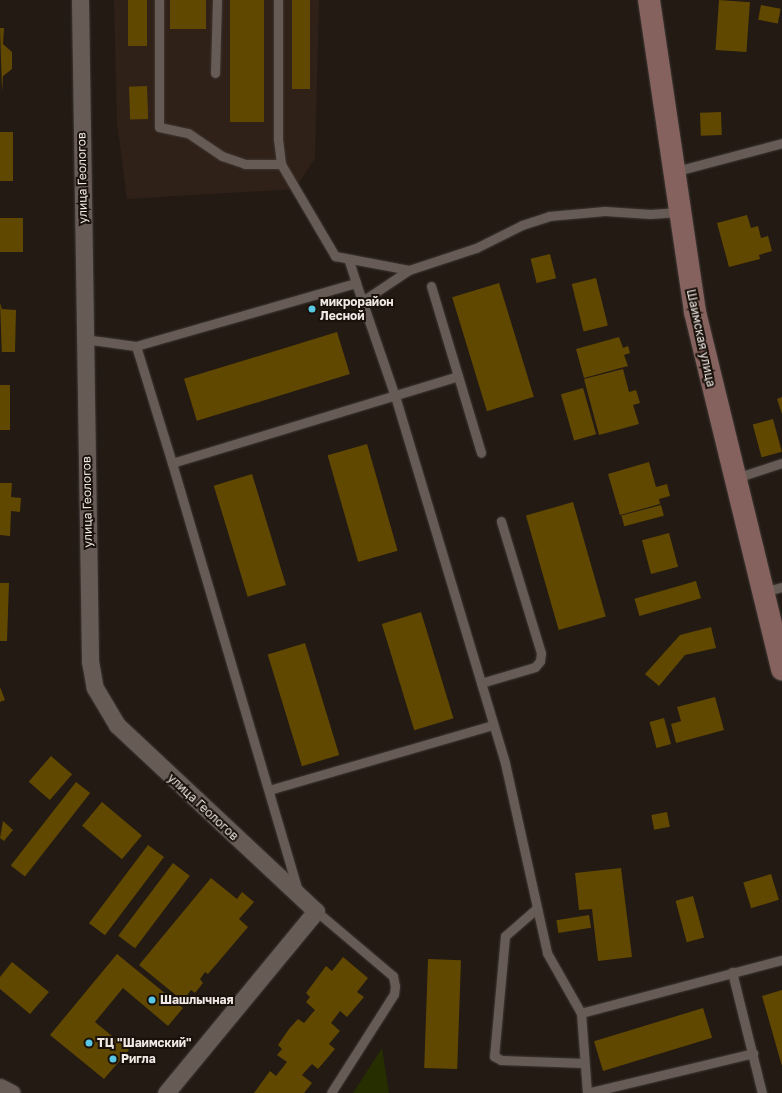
<!DOCTYPE html>
<meta charset="utf-8">
<style>
body{margin:0}
#map{position:relative;width:782px;height:1093px;overflow:hidden;background:#231a14;font-family:"Golos Text",sans-serif}
div>[style]{position:absolute}
.built>*{inset:0;background:#302118}
.green>*{inset:0;background:#262e00}
.building>*{inset:0;background:#604800;transform-origin:0 0}
.roads{filter:drop-shadow(0 0 1px #3e3734) drop-shadow(0 0 1px #3e3734)}
.lane>*{height:9px;margin:-4.5px;padding:0 4.5px;transform-origin:4.5px;border-radius:4.5px;background:#675c55}
.street>*{height:17px;margin:-8.5px;padding:0 8.5px;transform-origin:8.5px;border-radius:8.5px;background:#675c55}
.secondary>*{height:22px;margin:-11px;padding:0 11px;transform-origin:11px;border-radius:11px;background:#85625d}
.dots>*{width:11px;height:11px;translate:-50% -50%;box-sizing:border-box;border:2px solid #1a110b;border-radius:50%}
span{translate:-50% -50%;white-space:nowrap;text-align:center;line-height:1.15;-webkit-text-stroke:4px #1a110b;paint-order:stroke}
.street-label{font-size:12px;color:#efe8e4}
.poi-label{font-size:12px;color:#efe8e4;font-weight:700}
.left{translate:0 -50%;text-align:left}
</style>
<div id="map">
<div class="built">
<div style="clip-path:polygon(114px 0,319px 0,315px 158px,295px 189px,127px 199px,117px 122px)"></div>
</div>
<div class="green">
<div style="clip-path:polygon(382px 1048px,389px 1093px,353px 1093px)"></div>
</div>
<div class="building">
<div style="left:128px;top:0;width:19px;height:46px"></div>
<div style="left:170px;top:0;width:36px;height:29px"></div>
<div style="left:230px;top:0;width:34px;height:122px"></div>
<div style="left:292px;top:0;width:18px;height:89px"></div>
<div style="left:719px;top:0;width:31px;height:50px;rotate:4deg"></div>
<div style="left:761px;top:5px;width:20px;height:15px;rotate:11deg"></div>
<div style="clip-path:polygon(0 28px,4px 28px,3px 44px,12px 52px,12px 69px,3px 76px,2px 92px)"></div>
<div style="left:147px;top:86px;width:33px;height:18px;rotate:88deg"></div>
<div style="left:721px;top:112px;width:23px;height:21px;rotate:88deg"></div>
<div style="left:0;top:132px;width:13px;height:49px"></div>
<div style="clip-path:polygon(747px 215px,751px 228px,758px 226px,761px 238px,768px 236px,772px 251px,759px 255px,760px 259px,729px 267px,717px 223px)"></div>
<div style="left:0;top:218px;width:23px;height:34px"></div>
<div style="left:550px;top:254px;width:25px;height:20px;rotate:76deg"></div>
<div style="left:596px;top:278px;width:49px;height:25px;rotate:76deg"></div>
<div style="left:499px;top:283px;width:119px;height:49px;rotate:73deg"></div>
<div style="clip-path:polygon(0 303px,2px 309px,16px 310px,15px 352px,2px 352px,2px 357px)"></div>
<div style="left:337px;top:332px;width:44px;height:160px;rotate:73deg"></div>
<div style="clip-path:polygon(619px 337px,623px 348px,628px 346px,630px 353px,624px 355px,628px 366px,584px 378px,576px 349px)"></div>
<div style="clip-path:polygon(623px 369px,629px 392px,636px 390px,640px 403px,633px 405px,639px 424px,599px 435px,584px 379px)"></div>
<div style="left:0;top:385px;width:10px;height:45px"></div>
<div style="left:583px;top:388px;width:48px;height:23px;rotate:74deg"></div>
<div style="clip-path:polygon(782px 397px,782px 414px,777px 399px)"></div>
<div style="left:773px;top:419px;width:34px;height:21px;rotate:75deg"></div>
<div style="left:367px;top:444px;width:111px;height:41px;rotate:74deg"></div>
<div style="clip-path:polygon(649px 462px,656px 487px,667px 484px,670px 496px,659px 499px,660px 504px,620px 515px,608px 474px)"></div>
<div style="left:252px;top:474px;width:116px;height:40px;rotate:73deg"></div>
<div style="clip-path:polygon(0 483px,12px 483px,11px 497px,21px 498px,20px 512px,11px 511px,10px 536px,0 535px)"></div>
<div style="left:573px;top:502px;width:119px;height:49px;rotate:74deg"></div>
<div style="left:661px;top:505px;width:11px;height:41px;rotate:75deg"></div>
<div style="left:669px;top:533px;width:35px;height:28px;rotate:75deg"></div>
<div style="left:696px;top:581px;width:18px;height:64px;rotate:74deg"></div>
<div style="clip-path:polygon(0 583px,9px 583px,7px 641px,0 641px)"></div>
<div style="left:421px;top:612px;width:111px;height:41px;rotate:73deg"></div>
<div style="clip-path:polygon(711px 627px,716px 648px,685px 655px,659px 686px,645px 674px,680px 635px)"></div>
<div style="left:305px;top:643px;width:117px;height:39px;rotate:73deg"></div>
<div style="clip-path:polygon(0 687px,5px 700px,0 702px)"></div>
<div style="clip-path:polygon(715px 697px,724px 730px,676px 743px,671px 724px,681px 721px,677px 707px)"></div>
<div style="left:664px;top:718px;width:27px;height:15px;rotate:75deg"></div>
<div style="left:51px;top:756px;width:28px;height:34px;rotate:41deg"></div>
<div style="left:76px;top:782px;width:18px;height:106px;rotate:38deg"></div>
<div style="left:102px;top:802px;width:52px;height:31px;rotate:40deg"></div>
<div style="left:667px;top:812px;width:15px;height:16px;rotate:79deg"></div>
<div style="clip-path:polygon(3px 821px,13px 830px,4px 841px,0 838px)"></div>
<div style="left:148px;top:845px;width:20px;height:98px;rotate:37deg"></div>
<div style="left:173px;top:863px;width:21px;height:91px;rotate:37deg"></div>
<div style="clip-path:polygon(621px 868px,632px 957px,598px 961px,592px 909px,579px 910px,575px 873px)"></div>
<div style="left:771px;top:874px;width:27px;height:29px;rotate:73deg"></div>
<div style="clip-path:polygon(211px 878px,237px 899px,242px 892px,254px 902px,239px 919px,248px 927px,208px 974px,205px 972px,200px 979px,203px 983px,195px 993px,191px 990px,183px 1001px,139px 965px)"></div>
<div style="left:693px;top:896px;width:43px;height:18px;rotate:75deg"></div>
<div style="left:589px;top:915px;width:13px;height:33px;rotate:81deg"></div>
<div style="clip-path:polygon(117px 954px,183px 1008px,168px 1026px,123px 988px,95px 1022px,129px 1050px,104px 1079px,50px 1035px)"></div>
<div style="clip-path:polygon(343px 957px,368px 978px,357px 992px,364px 997px,347px 1017px,340px 1011px,331px 1023px,340px 1031px,329px 1044px,335px 1049px,318px 1069px,312px 1064px,302px 1075px,312px 1083px,304px 1093px,254px 1093px,270px 1071px,276px 1076px,287px 1062px,277px 1055px,282px 1049px,278px 1045px,289px 1029px,298px 1019px,304px 1023px,315px 1010px,306px 1002px,310px 997px,306px 993px,326px 966px,332px 971px)"></div>
<div style="left:428px;top:959px;width:33px;height:109px;rotate:2deg"></div>
<div style="clip-path:polygon(12px 962px,49px 992px,30px 1014px,0 989px,0 977px)"></div>
<div style="clip-path:polygon(782px 990px,782px 1066px,762px 996px)"></div>
<div style="left:703px;top:1008px;width:31px;height:114px;rotate:73deg"></div>
</div>
<div class="roads">
<div class="lane">
<div style="left:159px;top:0;width:127px;rotate:90deg"></div>
<div style="left:159px;top:127px;width:30px;rotate:12deg"></div>
<div style="left:188px;top:133px;width:41px;rotate:34.1deg"></div>
<div style="left:222px;top:156px;width:24px;rotate:19deg"></div>
<div style="left:245px;top:164px;width:36px"></div>
<div style="left:278px;top:0;width:139px;rotate:90deg"></div>
<div style="left:278px;top:139px;width:25px;rotate:83deg"></div>
<div style="left:281px;top:164px;width:107px;rotate:59.6deg"></div>
<div style="left:335px;top:256px;width:75px;rotate:10.7deg"></div>
<div style="left:215px;top:73px;width:73px;rotate:-88.4deg"></div>
<div style="left:673px;top:172px;width:113px;rotate:-14.9deg"></div>
<div style="left:349px;top:261px;width:23px;rotate:72deg"></div>
<div style="left:431px;top:286px;width:174px;rotate:73.3deg"></div>
<div style="left:364px;top:300px;width:54px;rotate:-33.7deg"></div>
<div style="left:409px;top:270px;width:71px;rotate:-18.2deg"></div>
<div style="left:476px;top:248px;width:51px;rotate:-26.6deg"></div>
<div style="left:522px;top:225px;width:28px;rotate:-18deg"></div>
<div style="left:549px;top:216px;width:56px;rotate:-5.1deg"></div>
<div style="left:605px;top:211px;width:45px;rotate:3.8deg"></div>
<div style="left:650px;top:214px;width:29px;rotate:-4deg"></div>
<div style="left:84px;top:339px;width:52px;rotate:7.7deg"></div>
<div style="left:136px;top:346px;width:229px;rotate:-16deg"></div>
<div style="left:356px;top:283px;width:120px;rotate:71deg"></div>
<div style="left:395px;top:396px;width:383px;rotate:73.3deg"></div>
<div style="left:505px;top:763px;width:195px;rotate:77.5deg"></div>
<div style="left:547px;top:953px;width:69px;rotate:60.5deg"></div>
<div style="left:581px;top:1013px;width:80px;rotate:85.7deg"></div>
<div style="left:587px;top:1093px;width:171px;rotate:-13.5deg"></div>
<div style="left:136px;top:346px;width:122px;rotate:72.9deg"></div>
<div style="left:172px;top:463px;width:299px;rotate:-16.9deg"></div>
<div style="left:172px;top:463px;width:445px;rotate:73.6deg"></div>
<div style="left:736px;top:478px;width:48px;rotate:-18.1deg"></div>
<div style="left:763px;top:592px;width:20px;rotate:-15deg"></div>
<div style="left:481px;top:683px;width:56px;rotate:-16.5deg"></div>
<div style="left:535px;top:667px;width:8px;rotate:-50deg"></div>
<div style="left:540px;top:661px;width:8px;rotate:-83deg"></div>
<div style="left:541px;top:653px;width:138px;rotate:-106.9deg"></div>
<div style="left:269px;top:790px;width:233px;rotate:-16.2deg"></div>
<div style="left:536px;top:909px;width:41px;rotate:138.9deg"></div>
<div style="left:505px;top:936px;width:121px;rotate:95.2deg"></div>
<div style="left:494px;top:1056px;width:8px;rotate:30deg"></div>
<div style="left:501px;top:1060px;width:82px;rotate:2.1deg"></div>
<div style="left:316px;top:911px;width:101px;rotate:40.2deg"></div>
<div style="left:393px;top:976px;width:10px;rotate:79deg"></div>
<div style="left:395px;top:986px;width:8px;rotate:97deg"></div>
<div style="left:394px;top:994px;width:117px;rotate:122.5deg"></div>
<div style="left:732px;top:972px;width:125px;rotate:76.1deg"></div>
<div style="left:581px;top:1013px;width:208px;rotate:-14.8deg"></div>
</div>
<div class="street">
<div style="left:80px;top:0;width:661px;rotate:89.13deg"></div>
<div style="left:90px;top:661px;width:27px;rotate:80deg"></div>
<div style="left:95px;top:688px;width:43px;rotate:59.3deg"></div>
<div style="left:117px;top:725px;width:272px;rotate:43.1deg"></div>
<div style="left:316px;top:911px;width:236px;rotate:129.5deg"></div>
<div style="left:0;top:1087px;width:13px;rotate:27deg"></div>
</div>
<div class="secondary">
<div style="left:649px;top:0;width:315px;rotate:81.6deg"></div>
<div style="left:695px;top:312px;width:368px;rotate:76.3deg"></div>
</div>
</div>
<div class="dots">
<div style="left:312px;top:309px;background:#59c8e5"></div>
<div style="left:152px;top:1000px;background:#59c8e5"></div>
<div style="left:89px;top:1043px;background:#59c8e5"></div>
<div style="left:113px;top:1059px;background:#59c8e5"></div>
</div>
<div class="street-label">
<span style="left:82px;top:178px;rotate:-91deg">улица Геологов</span>
<span style="left:701px;top:338px;rotate:78deg">Шаимская улица</span>
<span style="left:87px;top:502px;rotate:-91deg">улица Геологов</span>
<span style="left:203px;top:807px;rotate:43deg">улица Геологов</span>
</div>
<div class="poi-label">
<span class="left" style="left:320px;top:309px">микрорайон<br>Лесной</span>
<span class="left" style="left:160px;top:1000px">Шашлычная</span>
<span class="left" style="left:97px;top:1043px">ТЦ "Шаимский"</span>
<span class="left" style="left:121px;top:1059px">Ригла</span>
</div>
</div>
